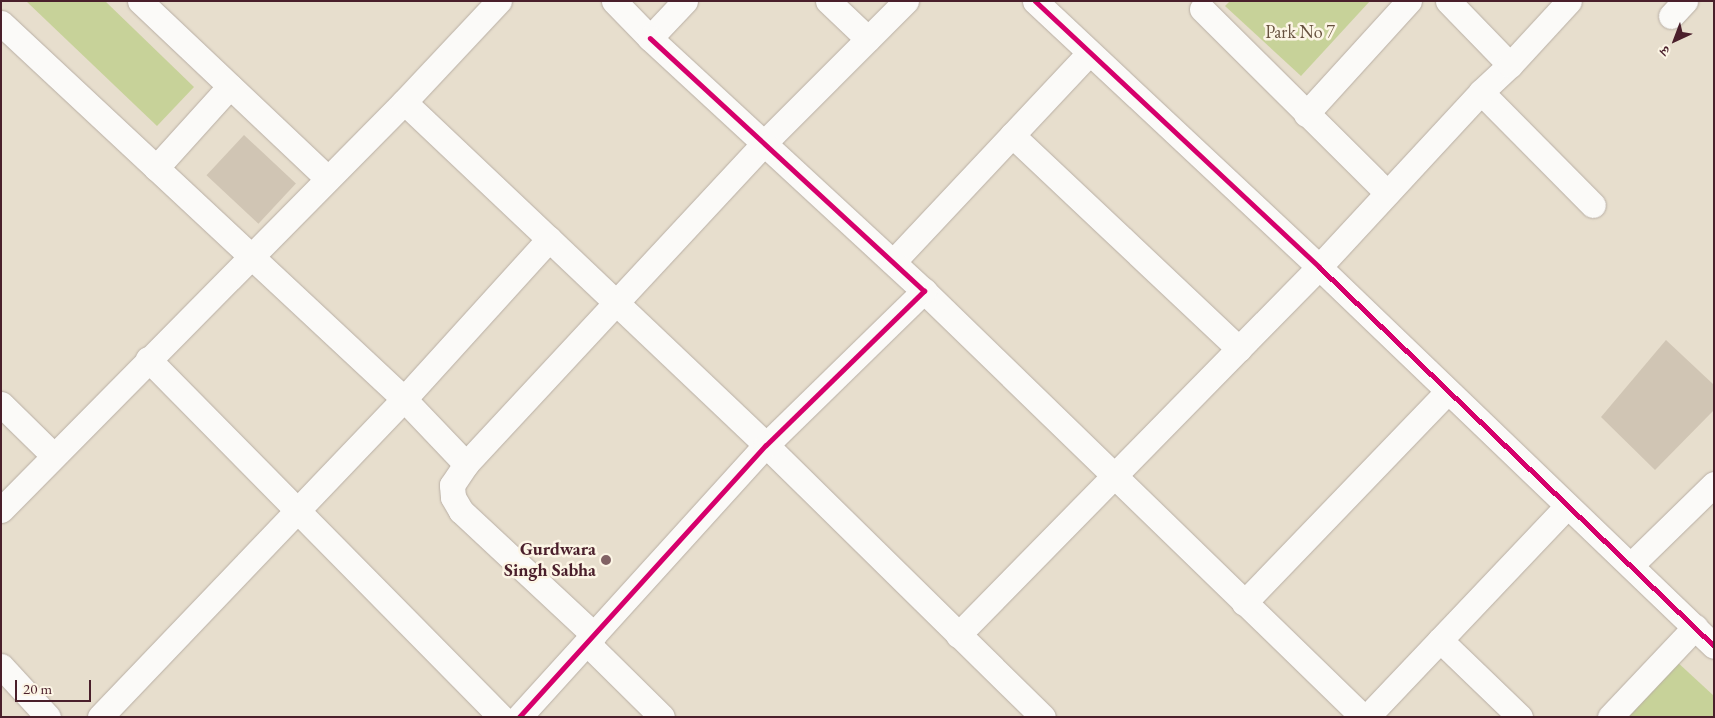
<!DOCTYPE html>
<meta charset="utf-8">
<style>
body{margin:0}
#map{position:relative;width:1715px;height:718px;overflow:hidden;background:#e7decd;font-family:"EB Garamond","Noto Serif Devanagari",serif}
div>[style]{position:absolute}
.green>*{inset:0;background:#c7d299}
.building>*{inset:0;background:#d0c5b4;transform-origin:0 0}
.roads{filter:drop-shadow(0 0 1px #b8aea4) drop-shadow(0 0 1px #b8aea4)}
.minor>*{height:25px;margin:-12.5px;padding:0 12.5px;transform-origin:12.5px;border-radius:12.5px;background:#fbfaf8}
.cycleway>*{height:5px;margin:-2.5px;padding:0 2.5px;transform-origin:2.5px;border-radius:2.5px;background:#d6006c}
.dots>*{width:14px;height:14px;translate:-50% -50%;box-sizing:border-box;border:2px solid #fcf5e5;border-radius:50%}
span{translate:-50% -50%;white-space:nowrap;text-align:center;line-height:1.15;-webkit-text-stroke:5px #fcf5e5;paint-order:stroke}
.park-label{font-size:18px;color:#67523f}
.poi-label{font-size:18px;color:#4a1f2b;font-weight:700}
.right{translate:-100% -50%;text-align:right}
.frame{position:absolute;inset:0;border:2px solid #4a1f2b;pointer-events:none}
.north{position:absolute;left:1650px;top:15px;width:50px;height:50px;-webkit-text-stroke:4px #fcf5e5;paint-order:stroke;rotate:223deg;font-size:14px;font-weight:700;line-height:20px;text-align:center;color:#4a1f2b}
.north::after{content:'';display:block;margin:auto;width:18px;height:22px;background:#4a1f2b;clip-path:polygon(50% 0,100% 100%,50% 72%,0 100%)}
.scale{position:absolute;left:15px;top:680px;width:76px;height:22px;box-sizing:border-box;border:2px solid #4a1f2b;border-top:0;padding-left:6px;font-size:15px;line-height:18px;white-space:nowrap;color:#4a1f2b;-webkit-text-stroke:4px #fcf5e5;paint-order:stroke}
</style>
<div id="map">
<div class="green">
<div style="clip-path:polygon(26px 1px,105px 1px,194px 87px,157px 126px)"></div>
<div style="clip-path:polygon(1230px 1px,1370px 1px,1301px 76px,1225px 6px)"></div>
<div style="clip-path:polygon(1675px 660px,1714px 696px,1714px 717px,1622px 717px)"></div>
</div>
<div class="building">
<div style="left:244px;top:135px;width:71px;height:55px;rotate:43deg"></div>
<div style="clip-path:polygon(1666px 340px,1714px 385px,1714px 410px,1655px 470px,1601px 417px)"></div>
</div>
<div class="roads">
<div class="minor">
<div style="left:140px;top:1px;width:257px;rotate:43.4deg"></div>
<div style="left:614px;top:1px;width:52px;rotate:45.8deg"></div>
<div style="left:650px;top:38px;width:51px;rotate:-46.6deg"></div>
<div style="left:828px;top:1px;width:55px;rotate:43.5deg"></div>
<div style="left:1035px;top:1px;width:389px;rotate:43.1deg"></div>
<div style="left:1319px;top:267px;width:547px;rotate:43.82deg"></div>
<div style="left:1448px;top:1px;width:89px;rotate:45.9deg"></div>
<div style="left:1202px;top:9px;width:261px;rotate:44.8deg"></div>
<div style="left:1671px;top:16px;width:21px;rotate:-47deg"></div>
<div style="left:1px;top:23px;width:551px;rotate:43.01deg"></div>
<div style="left:404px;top:399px;width:90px;rotate:46.4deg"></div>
<div style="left:1481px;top:92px;width:159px;rotate:45.3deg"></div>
<div style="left:1306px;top:114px;width:153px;rotate:-47.7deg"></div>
<div style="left:1012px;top:135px;width:312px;rotate:43.3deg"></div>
<div style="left:156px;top:168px;width:110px;rotate:-47.9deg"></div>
<div style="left:549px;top:239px;width:299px;rotate:43.5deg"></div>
<div style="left:766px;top:445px;width:388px;rotate:44.5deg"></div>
<div style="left:893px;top:262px;width:287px;rotate:-46.8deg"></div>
<div style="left:924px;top:291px;width:612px;rotate:44.14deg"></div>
<div style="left:148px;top:359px;width:503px;rotate:45.4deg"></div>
<div style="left:1px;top:404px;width:73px;rotate:44.4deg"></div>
<div style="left:1px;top:510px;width:573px;rotate:-45.35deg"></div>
<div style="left:404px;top:102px;width:139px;rotate:-46.8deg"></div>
<div style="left:1631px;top:565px;width:116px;rotate:-44.3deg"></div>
<div style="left:1244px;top:603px;width:293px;rotate:-46.1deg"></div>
<div style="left:594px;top:635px;width:182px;rotate:-137deg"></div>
<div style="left:461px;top:511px;width:16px;rotate:-120deg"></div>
<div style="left:453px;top:497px;width:12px;rotate:-95deg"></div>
<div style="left:452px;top:485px;width:25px;rotate:-56deg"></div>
<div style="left:466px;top:464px;width:438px;rotate:-47.1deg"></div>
<div style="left:764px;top:143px;width:201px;rotate:-45deg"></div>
<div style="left:958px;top:635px;width:516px;rotate:-45.55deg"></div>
<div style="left:1319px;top:267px;width:238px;rotate:-47.2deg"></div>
<div style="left:1481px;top:92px;width:40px;rotate:-43deg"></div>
<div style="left:1510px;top:65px;width:87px;rotate:-47.3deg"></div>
<div style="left:1440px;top:640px;width:111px;rotate:43.9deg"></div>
<div style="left:587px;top:643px;width:105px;rotate:44.6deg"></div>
<div style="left:1px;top:666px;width:69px;rotate:47.3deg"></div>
<div style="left:100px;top:717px;width:440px;rotate:-46.3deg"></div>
<div style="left:404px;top:399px;width:216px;rotate:-47.8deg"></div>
<div style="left:549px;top:239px;width:199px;rotate:-136.6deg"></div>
<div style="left:519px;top:717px;width:367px;rotate:-47.8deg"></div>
<div style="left:766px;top:445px;width:221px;rotate:-44.3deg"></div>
<div style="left:924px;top:291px;width:373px;rotate:-137.3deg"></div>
<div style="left:1367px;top:717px;width:289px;rotate:-46.5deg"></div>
<div style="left:1610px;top:717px;width:124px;rotate:-46.6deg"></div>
</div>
</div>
<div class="cycleway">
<div style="left:1035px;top:1px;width:389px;rotate:43.1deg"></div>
<div style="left:1319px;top:267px;width:547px;rotate:43.82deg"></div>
<div style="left:519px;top:717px;width:367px;rotate:-47.8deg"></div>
<div style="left:766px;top:445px;width:221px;rotate:-44.3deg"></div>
<div style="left:924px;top:291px;width:373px;rotate:-137.3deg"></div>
</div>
<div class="dots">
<div style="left:606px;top:560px;background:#816264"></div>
</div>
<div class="park-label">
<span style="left:1300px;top:32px">Park No 7</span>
</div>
<div class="poi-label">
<span class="right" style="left:596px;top:560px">Gurdwara<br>Singh Sabha</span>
</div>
<div class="frame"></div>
<div class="north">उ</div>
<div class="scale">20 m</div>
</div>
